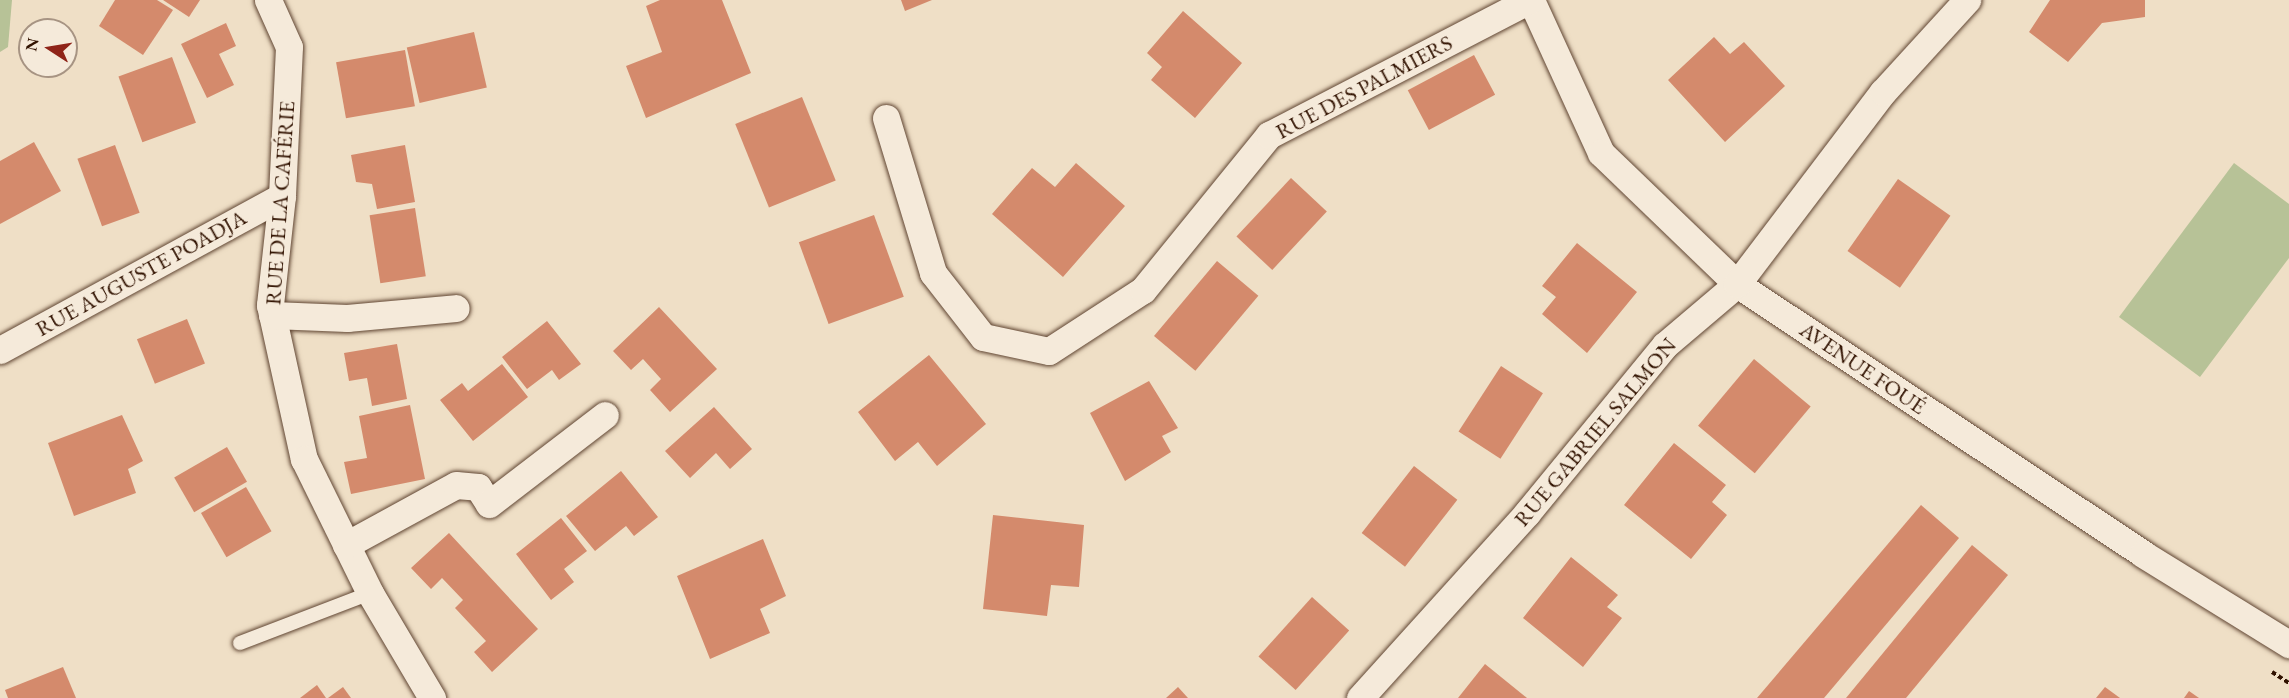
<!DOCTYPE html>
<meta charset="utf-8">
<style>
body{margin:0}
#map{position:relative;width:2289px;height:698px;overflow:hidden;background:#efdfc6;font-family:"EB Garamond",serif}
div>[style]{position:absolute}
.green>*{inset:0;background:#b7c297}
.building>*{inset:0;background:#d48a6c;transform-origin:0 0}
.path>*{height:4px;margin-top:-2px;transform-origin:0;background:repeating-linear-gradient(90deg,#311200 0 4.5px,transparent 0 7.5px)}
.roads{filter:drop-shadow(0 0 2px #604532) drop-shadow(0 0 2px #604532)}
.service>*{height:14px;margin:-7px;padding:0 7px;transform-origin:7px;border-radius:7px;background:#f5eada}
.minor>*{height:27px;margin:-13.5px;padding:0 13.5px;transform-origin:13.5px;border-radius:13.5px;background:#f5eada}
span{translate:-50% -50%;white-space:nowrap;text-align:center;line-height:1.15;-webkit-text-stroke:4.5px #f5eada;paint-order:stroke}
.street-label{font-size:22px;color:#311200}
.north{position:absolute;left:18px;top:18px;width:60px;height:60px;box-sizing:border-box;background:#f5eada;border:2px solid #a79483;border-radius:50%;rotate:282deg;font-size:16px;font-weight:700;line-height:24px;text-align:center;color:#311200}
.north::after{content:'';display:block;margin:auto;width:21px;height:27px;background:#8f2418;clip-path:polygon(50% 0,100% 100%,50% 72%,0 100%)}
</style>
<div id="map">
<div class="green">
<div style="clip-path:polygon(0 0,12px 0,8px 47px,0 52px)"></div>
<div style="clip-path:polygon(2234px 163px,2289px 204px,2289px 258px,2200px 377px,2119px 317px)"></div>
</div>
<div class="building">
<div style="clip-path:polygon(115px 0,157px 0,173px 10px,143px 55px,99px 26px)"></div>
<div style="clip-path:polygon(163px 0,200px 0,189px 17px)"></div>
<div style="clip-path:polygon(660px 0,722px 0,751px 73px,646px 118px,626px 66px,662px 52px,646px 6px)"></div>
<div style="clip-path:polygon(901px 0,932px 0,905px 11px)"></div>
<div style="clip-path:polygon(2050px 0,2145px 0,2145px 17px,2102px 23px,2068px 62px,2029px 32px)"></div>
<div style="clip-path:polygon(1183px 11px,1242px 63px,1195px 118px,1151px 80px,1162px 67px,1147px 53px)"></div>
<div style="clip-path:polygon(226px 23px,236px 46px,219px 54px,234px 85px,207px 98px,181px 44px)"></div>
<div style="left:474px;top:32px;width:57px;height:69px;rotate:77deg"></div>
<div style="clip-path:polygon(1714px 37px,1730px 54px,1744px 42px,1785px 86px,1725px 142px,1668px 80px)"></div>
<div style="left:405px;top:50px;width:57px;height:70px;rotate:80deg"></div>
<div style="left:1474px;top:55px;width:45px;height:75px;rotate:62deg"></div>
<div style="left:172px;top:57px;width:70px;height:57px;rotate:70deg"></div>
<div style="left:802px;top:97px;width:90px;height:72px;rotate:68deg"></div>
<div style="clip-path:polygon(34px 142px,61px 191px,0 224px,0 161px)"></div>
<div style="left:115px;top:145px;width:72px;height:40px;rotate:70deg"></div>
<div style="clip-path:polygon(405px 145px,415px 202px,377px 209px,372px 184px,356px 182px,351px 155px)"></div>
<div style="clip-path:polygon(1076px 163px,1125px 206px,1063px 277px,992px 214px,1032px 168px,1055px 187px)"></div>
<div style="left:1291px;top:178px;width:49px;height:80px;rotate:43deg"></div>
<div style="left:1898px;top:179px;width:64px;height:88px;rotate:35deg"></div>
<div style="left:415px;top:208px;width:69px;height:46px;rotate:81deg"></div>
<div style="left:874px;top:215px;width:87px;height:80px;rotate:70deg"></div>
<div style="clip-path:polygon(1577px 243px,1637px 292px,1587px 353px,1542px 314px,1556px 297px,1542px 286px)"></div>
<div style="left:1217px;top:261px;width:54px;height:98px;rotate:40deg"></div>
<div style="clip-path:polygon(659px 307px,717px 369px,670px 412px,650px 390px,661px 379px,643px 359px,631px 370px,613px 351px)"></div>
<div style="left:187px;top:319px;width:48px;height:54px;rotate:68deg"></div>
<div style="clip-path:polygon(547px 321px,581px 364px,559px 380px,552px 370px,527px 389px,502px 357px)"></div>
<div style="clip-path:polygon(397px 344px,407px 399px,372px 406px,367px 378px,349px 381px,344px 353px)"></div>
<div style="clip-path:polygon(929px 355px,986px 424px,937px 466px,918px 442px,895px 461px,858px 412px)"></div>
<div style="left:1754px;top:359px;width:74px;height:87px;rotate:40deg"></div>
<div style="clip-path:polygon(502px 364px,528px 397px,473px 441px,440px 400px,462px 383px,468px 391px)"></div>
<div style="left:1501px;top:366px;width:50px;height:78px;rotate:33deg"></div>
<div style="clip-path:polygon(1149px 381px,1178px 428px,1162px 436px,1171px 452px,1125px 481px,1090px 413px)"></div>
<div style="clip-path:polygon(410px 405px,425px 479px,351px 494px,344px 462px,367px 458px,359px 416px)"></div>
<div style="clip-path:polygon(714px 407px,752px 449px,730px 469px,716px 453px,690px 478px,665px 451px)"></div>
<div style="clip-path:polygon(122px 415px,143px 461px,128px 469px,136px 493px,74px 516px,48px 443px)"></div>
<div style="clip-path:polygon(1674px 443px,1726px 485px,1712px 502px,1727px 515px,1691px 559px,1624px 505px)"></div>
<div style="left:227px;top:447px;width:40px;height:61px;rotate:60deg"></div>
<div style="left:1414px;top:466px;width:55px;height:85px;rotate:38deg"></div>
<div style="clip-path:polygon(621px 471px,658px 517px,634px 536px,626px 526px,595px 551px,566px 516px)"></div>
<div style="left:246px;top:487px;width:51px;height:52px;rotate:60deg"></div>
<div style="clip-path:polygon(1921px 505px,1959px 538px,1824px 698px,1757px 698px)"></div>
<div style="clip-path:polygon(993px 515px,1084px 525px,1079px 587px,1051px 585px,1047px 616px,983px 609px)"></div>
<div style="clip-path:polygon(561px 518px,587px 551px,564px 569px,574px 582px,551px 600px,516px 554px)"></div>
<div style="clip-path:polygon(449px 533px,538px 629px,492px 672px,474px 652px,486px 641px,455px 608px,463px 600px,442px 578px,431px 589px,411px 568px)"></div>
<div style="clip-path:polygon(763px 539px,786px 596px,760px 609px,770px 633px,710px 659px,677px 576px)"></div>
<div style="clip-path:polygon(1972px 545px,2008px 575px,1906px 698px,1846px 698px)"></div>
<div style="clip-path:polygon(1571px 557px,1618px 595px,1607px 607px,1622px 618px,1583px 667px,1523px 618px)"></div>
<div style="left:1312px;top:597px;width:50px;height:80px;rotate:42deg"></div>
<div style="clip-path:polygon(1485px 664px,1527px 698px,1458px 698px)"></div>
<div style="clip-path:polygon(63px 667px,76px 698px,8px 698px,5px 690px)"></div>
<div style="clip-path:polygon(317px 685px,326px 698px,300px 698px)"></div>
<div style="clip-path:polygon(343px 687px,351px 698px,328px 698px)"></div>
<div style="clip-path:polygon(1178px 687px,1188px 698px,1166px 698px)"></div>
<div style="clip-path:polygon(2105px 687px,2120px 698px,2096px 698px)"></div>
<div style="clip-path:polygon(2189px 691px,2199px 698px,2184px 698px)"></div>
</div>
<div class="path">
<div style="left:2272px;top:672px;width:20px;rotate:33deg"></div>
</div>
<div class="roads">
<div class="service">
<div style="left:240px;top:643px;width:139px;rotate:-21deg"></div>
</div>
<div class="minor">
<div style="left:268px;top:0;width:51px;rotate:65.9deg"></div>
<div style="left:289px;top:47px;width:149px;rotate:92.7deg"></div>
<div style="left:282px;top:196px;width:110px;rotate:96.3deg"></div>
<div style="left:270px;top:305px;width:158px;rotate:77.6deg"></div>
<div style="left:304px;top:459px;width:149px;rotate:63.8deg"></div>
<div style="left:370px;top:593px;width:122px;rotate:59.4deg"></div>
<div style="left:1531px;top:0;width:168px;rotate:65.4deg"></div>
<div style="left:1601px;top:153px;width:189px;rotate:43.9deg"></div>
<div style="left:1737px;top:284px;width:488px;rotate:33.6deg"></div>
<div style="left:2143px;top:554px;width:172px;rotate:31.7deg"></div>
<div style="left:886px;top:118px;width:162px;rotate:73.1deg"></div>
<div style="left:933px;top:273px;width:81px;rotate:52deg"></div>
<div style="left:983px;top:337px;width:67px;rotate:12deg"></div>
<div style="left:1049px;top:351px;width:112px;rotate:-33deg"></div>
<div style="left:1143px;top:290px;width:200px;rotate:-50.9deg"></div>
<div style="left:1269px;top:135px;width:293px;rotate:-27.4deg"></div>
<div style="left:272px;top:315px;width:75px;rotate:2.3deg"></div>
<div style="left:347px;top:318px;width:109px;rotate:-5.2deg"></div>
<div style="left:0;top:350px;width:321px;rotate:-28.6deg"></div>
<div style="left:346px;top:545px;width:125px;rotate:-28.6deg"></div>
<div style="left:456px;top:485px;width:22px;rotate:5deg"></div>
<div style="left:478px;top:487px;width:20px;rotate:57deg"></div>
<div style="left:489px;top:504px;width:146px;rotate:-37.5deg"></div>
<div style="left:1360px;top:698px;width:249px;rotate:-47.9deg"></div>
<div style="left:1527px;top:513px;width:217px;rotate:-50.6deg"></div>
<div style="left:1665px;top:345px;width:94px;rotate:-40.3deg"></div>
<div style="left:1737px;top:284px;width:241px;rotate:-52.8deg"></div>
<div style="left:1883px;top:92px;width:125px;rotate:-47.6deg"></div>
</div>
</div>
<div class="street-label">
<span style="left:1364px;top:87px;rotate:-28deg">RUE DES PALMIERS</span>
<span style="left:280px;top:203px;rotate:-86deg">RUE DE LA CAFÉRIE</span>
<span style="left:141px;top:273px;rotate:-29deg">RUE AUGUSTE POADJA</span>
<span style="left:1863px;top:368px;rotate:34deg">AVENUE FOUÉ</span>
<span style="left:1595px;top:432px;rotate:-50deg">RUE GABRIEL SALMON</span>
</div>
<div class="north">N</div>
</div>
